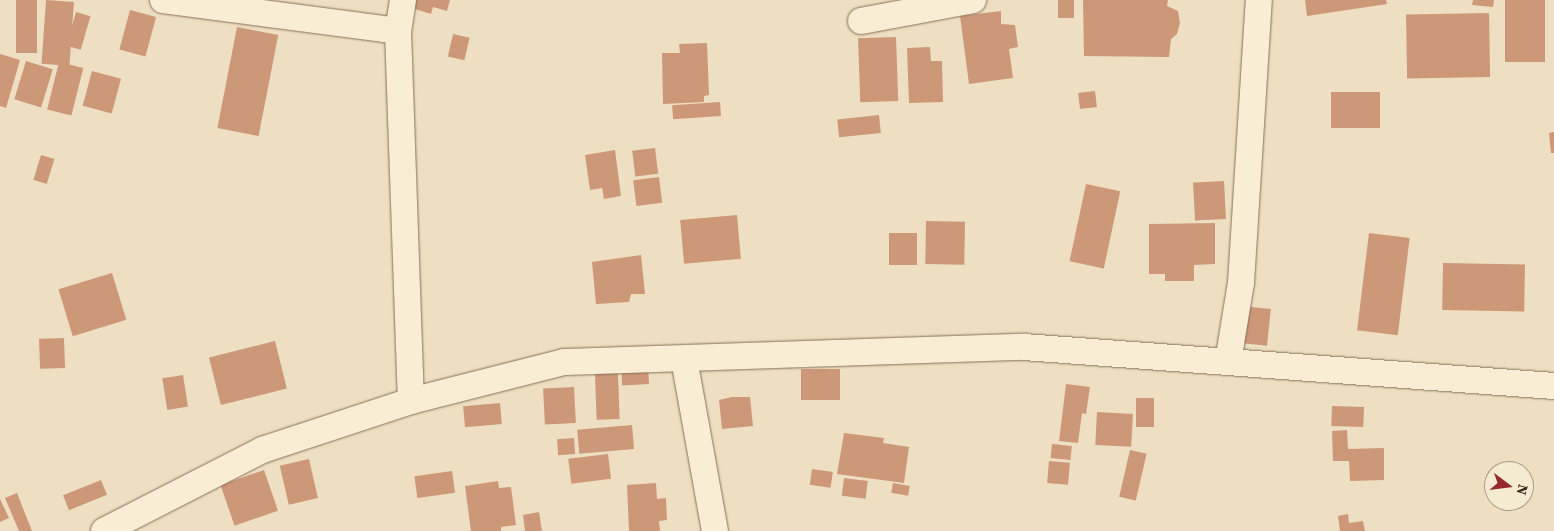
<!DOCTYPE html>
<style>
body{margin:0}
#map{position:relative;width:1554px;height:531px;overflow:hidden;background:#eedfc2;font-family:"Source Serif 4",serif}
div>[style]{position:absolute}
.building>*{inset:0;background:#cc9878;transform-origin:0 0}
.roads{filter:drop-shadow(0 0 1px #887059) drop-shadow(0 0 1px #887059)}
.street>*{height:26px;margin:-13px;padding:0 13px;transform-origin:13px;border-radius:13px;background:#f9edd5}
span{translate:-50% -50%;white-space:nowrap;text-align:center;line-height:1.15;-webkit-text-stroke:4px #f5ead2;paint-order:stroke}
.north{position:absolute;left:1484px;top:461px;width:50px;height:50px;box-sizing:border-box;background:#f5ead2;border:1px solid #a99d8a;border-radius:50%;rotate:105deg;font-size:14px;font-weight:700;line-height:20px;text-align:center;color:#38291d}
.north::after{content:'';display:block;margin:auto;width:18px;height:22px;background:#97292e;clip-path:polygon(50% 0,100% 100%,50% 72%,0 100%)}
</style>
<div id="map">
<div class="building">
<div style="left:16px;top:0;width:21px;height:53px"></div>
<div style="left:46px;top:0;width:28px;height:64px;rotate:4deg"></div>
<div style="clip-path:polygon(414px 0,450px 0,447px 11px,433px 7px,431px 14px,412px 8px)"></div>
<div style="left:1058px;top:0;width:16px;height:18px"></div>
<div style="clip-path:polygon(1083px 0,1168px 0,1167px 6px,1178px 11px,1180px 23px,1177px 34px,1171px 39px,1169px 57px,1084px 56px)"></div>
<div style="clip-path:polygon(1305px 0,1386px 0,1387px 4px,1307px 16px)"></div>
<div style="clip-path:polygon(1473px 0,1494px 0,1493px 7px,1472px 5px)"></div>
<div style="left:1505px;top:0;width:40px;height:62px"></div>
<div style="left:130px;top:10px;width:27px;height:41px;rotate:15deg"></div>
<div style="clip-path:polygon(1001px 11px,1001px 24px,1015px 25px,1018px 47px,1009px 49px,1013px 78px,969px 84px,960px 16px)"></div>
<div style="left:76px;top:12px;width:15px;height:35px;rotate:16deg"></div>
<div style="left:1489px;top:13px;width:64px;height:83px;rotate:89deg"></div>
<div style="left:237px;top:27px;width:42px;height:103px;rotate:11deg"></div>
<div style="left:453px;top:34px;width:17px;height:23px;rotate:13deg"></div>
<div style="left:896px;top:37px;width:64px;height:38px;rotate:88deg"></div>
<div style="clip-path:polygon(707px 43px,709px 95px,704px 96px,704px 102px,663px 104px,662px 53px,680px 53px,679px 44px)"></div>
<div style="clip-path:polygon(930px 47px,931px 61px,942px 61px,943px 102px,909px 103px,907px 48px)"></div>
<div style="clip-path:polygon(0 54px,20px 60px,6px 108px,0 106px)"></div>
<div style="left:26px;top:61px;width:28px;height:40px;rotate:17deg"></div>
<div style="left:59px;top:62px;width:25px;height:49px;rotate:14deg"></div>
<div style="left:92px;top:71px;width:30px;height:36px;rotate:15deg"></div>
<div style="left:1095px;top:91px;width:16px;height:17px;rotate:83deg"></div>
<div style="left:1331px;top:92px;width:49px;height:36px"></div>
<div style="left:720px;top:102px;width:14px;height:48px;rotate:86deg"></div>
<div style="left:879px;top:115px;width:18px;height:42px;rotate:84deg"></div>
<div style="clip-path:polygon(1554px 132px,1554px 153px,1551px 153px,1549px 133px)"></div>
<div style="left:655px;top:148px;width:26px;height:23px;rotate:83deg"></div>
<div style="clip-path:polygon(615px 150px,621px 196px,604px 199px,602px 188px,590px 190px,585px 155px)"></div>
<div style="left:41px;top:155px;width:14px;height:26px;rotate:17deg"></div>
<div style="left:659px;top:177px;width:26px;height:26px;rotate:83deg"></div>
<div style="left:1224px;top:181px;width:38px;height:31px;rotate:87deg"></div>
<div style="left:1086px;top:184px;width:35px;height:79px;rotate:12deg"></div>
<div style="left:737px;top:215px;width:44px;height:57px;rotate:85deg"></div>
<div style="left:926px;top:221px;width:39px;height:43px;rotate:1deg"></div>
<div style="clip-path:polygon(1215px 223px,1215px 264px,1194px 265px,1194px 281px,1165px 281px,1165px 274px,1149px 274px,1149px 224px)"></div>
<div style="left:889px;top:233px;width:28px;height:32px"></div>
<div style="left:1369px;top:233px;width:41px;height:98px;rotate:7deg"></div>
<div style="clip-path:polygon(641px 255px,645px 294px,631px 294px,629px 302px,596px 304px,592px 262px)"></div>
<div style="left:1443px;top:263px;width:82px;height:47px;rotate:1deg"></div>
<div style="left:112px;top:273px;width:49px;height:56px;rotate:73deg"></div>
<div style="left:1242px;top:306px;width:29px;height:37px;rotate:6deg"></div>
<div style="left:64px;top:338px;width:30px;height:25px;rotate:88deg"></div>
<div style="left:275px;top:341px;width:49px;height:68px;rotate:76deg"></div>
<div style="left:648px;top:364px;width:20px;height:27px;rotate:87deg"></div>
<div style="left:801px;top:369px;width:39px;height:31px"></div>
<div style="left:618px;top:373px;width:46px;height:23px;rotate:88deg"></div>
<div style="left:183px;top:375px;width:32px;height:21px;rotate:81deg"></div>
<div style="clip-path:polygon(1066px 384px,1090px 387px,1086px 414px,1082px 413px,1078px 443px,1059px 441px)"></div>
<div style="left:574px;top:387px;width:36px;height:31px;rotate:87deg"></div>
<div style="clip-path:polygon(732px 397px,750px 397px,753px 426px,722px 429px,719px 400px)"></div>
<div style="left:1136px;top:398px;width:18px;height:29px"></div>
<div style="left:500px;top:403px;width:21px;height:37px;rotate:85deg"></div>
<div style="left:1332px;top:406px;width:32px;height:20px;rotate:2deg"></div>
<div style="left:1097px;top:412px;width:36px;height:33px;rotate:3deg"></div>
<div style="left:632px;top:425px;width:24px;height:55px;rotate:85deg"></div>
<div style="clip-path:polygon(1347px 430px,1348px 449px,1384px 448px,1384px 480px,1350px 481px,1349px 461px,1333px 461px,1332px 431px)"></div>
<div style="clip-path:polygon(844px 433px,884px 438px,883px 443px,909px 447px,904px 483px,837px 474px)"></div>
<div style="left:574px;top:438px;width:16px;height:17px;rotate:86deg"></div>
<div style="left:1052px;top:444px;width:20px;height:14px;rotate:6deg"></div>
<div style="left:1130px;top:450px;width:17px;height:48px;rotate:13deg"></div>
<div style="left:608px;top:454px;width:25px;height:40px;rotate:83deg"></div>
<div style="left:309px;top:459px;width:40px;height:30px;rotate:77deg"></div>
<div style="left:1049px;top:461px;width:21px;height:22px;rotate:5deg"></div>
<div style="left:812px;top:469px;width:21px;height:16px;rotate:8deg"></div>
<div style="left:264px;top:470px;width:43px;height:46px;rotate:71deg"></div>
<div style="left:452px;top:471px;width:22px;height:38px;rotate:82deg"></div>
<div style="left:844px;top:478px;width:24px;height:18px;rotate:7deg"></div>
<div style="left:101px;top:480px;width:16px;height:41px;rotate:68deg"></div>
<div style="clip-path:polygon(498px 481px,499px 488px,511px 487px,516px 525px,501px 527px,501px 531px,471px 531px,465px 486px)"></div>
<div style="clip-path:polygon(656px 483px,657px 499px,666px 498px,667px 520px,659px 521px,660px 531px,629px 531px,627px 485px)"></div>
<div style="left:893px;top:483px;width:17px;height:10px;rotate:10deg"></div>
<div style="clip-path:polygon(17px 493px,32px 531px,19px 531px,5px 498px)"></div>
<div style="clip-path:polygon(0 499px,9px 518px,0 522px)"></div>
<div style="clip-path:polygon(539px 512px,542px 531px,525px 531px,523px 515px)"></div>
<div style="clip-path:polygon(1348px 514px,1349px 523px,1363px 521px,1365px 531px,1340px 531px,1338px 516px)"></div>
</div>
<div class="roads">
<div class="street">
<div style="left:163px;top:0;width:237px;rotate:7.5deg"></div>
<div style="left:403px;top:0;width:31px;rotate:99deg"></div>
<div style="left:398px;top:31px;width:370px;rotate:88deg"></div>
<div style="left:861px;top:21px;width:114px;rotate:-10.6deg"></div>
<div style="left:684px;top:359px;width:175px;rotate:79.8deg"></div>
<div style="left:1228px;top:362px;width:80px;rotate:-80.7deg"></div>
<div style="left:1241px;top:283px;width:284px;rotate:-86.4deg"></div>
<div style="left:104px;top:531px;width:178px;rotate:-27.1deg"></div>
<div style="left:262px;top:450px;width:157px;rotate:-18.2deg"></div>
<div style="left:411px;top:401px;width:158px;rotate:-14.3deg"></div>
<div style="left:564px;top:362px;width:460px;rotate:-1.9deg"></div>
<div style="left:1024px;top:347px;width:531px;rotate:4.21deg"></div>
</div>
</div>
<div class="north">N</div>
</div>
